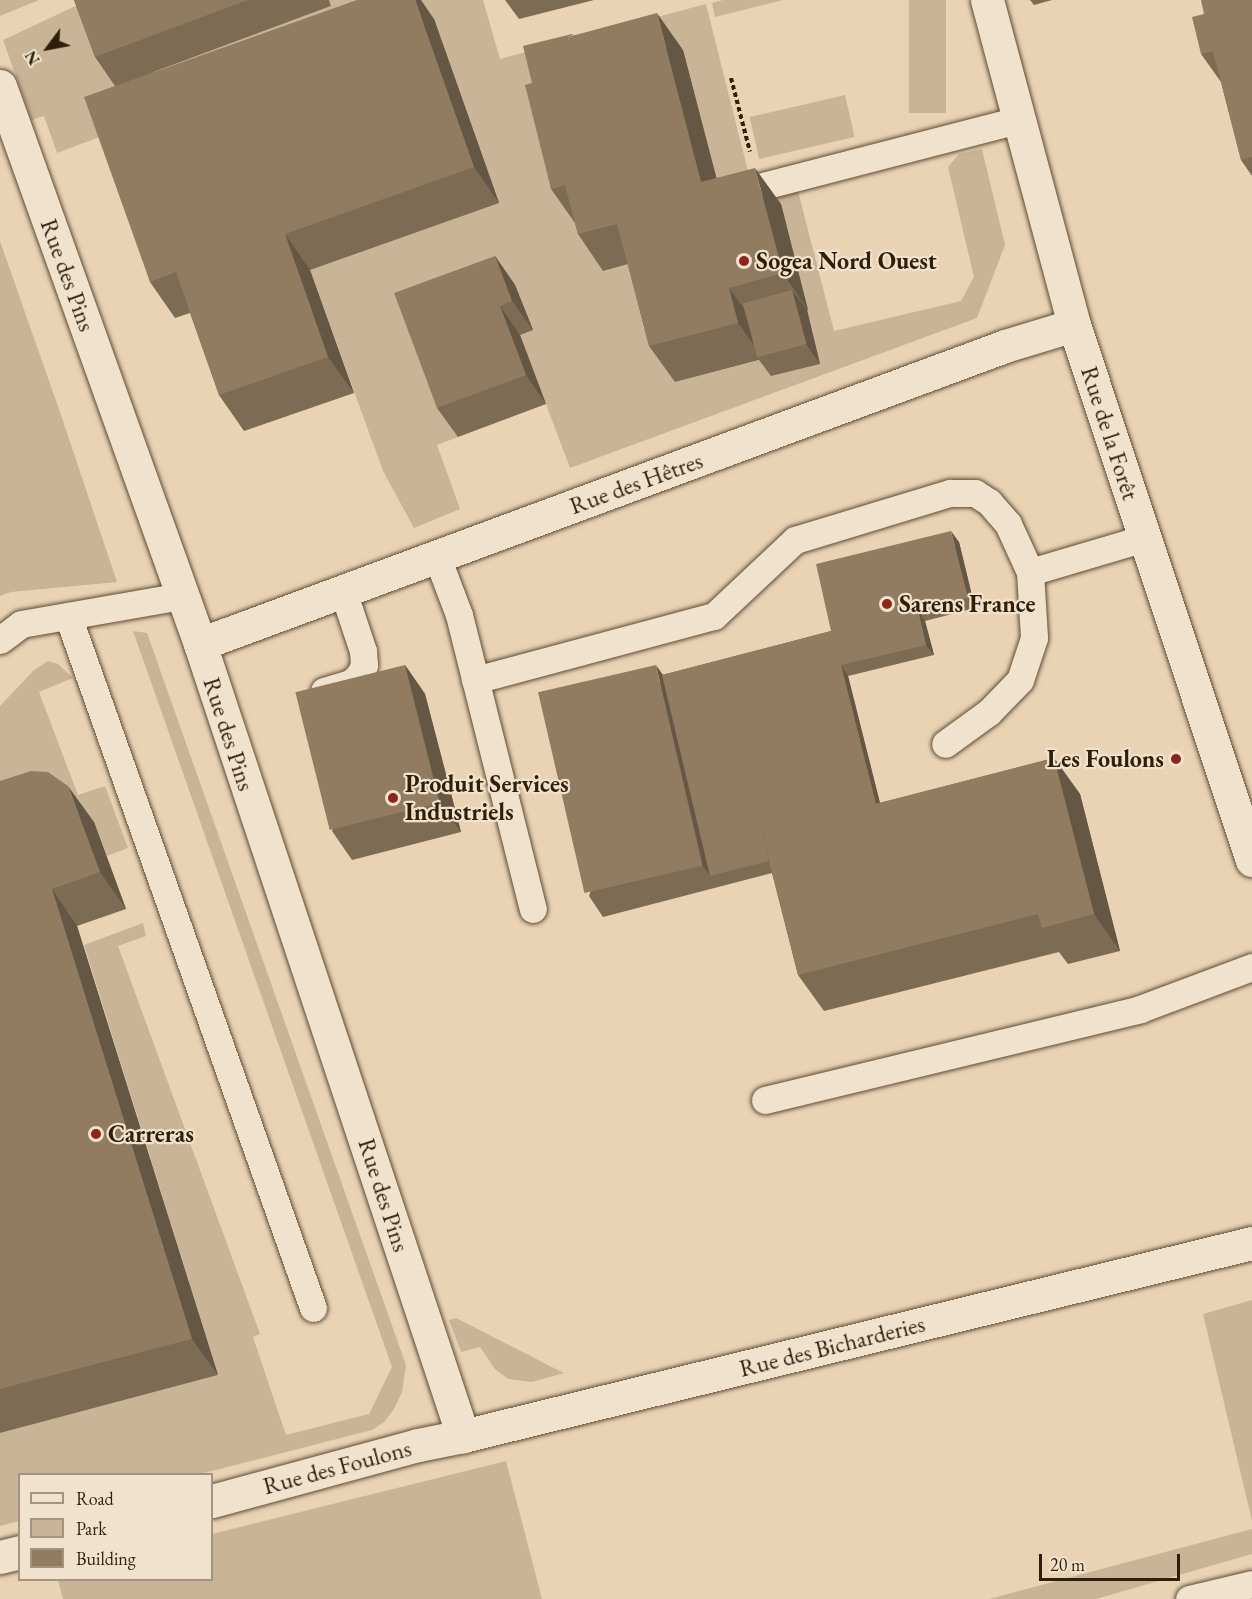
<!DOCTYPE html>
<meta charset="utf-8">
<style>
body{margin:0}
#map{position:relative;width:1252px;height:1599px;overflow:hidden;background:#e9d3b4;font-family:"EB Garamond",serif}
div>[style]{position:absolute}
.green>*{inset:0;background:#cab497;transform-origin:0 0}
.path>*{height:4px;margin-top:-2px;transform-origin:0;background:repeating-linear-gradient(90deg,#311e09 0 4.5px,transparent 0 7.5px)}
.roads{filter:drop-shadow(0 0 2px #5f4b34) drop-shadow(0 0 2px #5f4b34)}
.service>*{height:27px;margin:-13.5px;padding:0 13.5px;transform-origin:13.5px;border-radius:13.5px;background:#f1e2ce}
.minor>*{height:33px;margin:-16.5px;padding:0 16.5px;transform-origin:16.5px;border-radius:16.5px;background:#f1e2ce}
.wall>*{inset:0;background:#7d6b54}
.shaded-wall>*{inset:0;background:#665745}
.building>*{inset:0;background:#917c62;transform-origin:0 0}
.dots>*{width:16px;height:16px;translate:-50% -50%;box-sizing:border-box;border:3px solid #f1e2ce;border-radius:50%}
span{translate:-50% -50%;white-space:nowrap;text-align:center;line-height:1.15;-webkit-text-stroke:4.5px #f1e2ce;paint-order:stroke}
.poi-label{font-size:24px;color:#311e09;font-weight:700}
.left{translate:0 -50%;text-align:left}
.right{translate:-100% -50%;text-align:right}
.street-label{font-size:24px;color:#311e09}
.legend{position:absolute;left:18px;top:1473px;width:195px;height:108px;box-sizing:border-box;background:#f1e2ce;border:2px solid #a4947f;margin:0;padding:8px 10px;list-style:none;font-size:18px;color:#311e09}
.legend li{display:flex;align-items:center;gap:12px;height:30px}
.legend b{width:30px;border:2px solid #a4947f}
.north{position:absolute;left:18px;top:18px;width:60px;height:60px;-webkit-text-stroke:4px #f1e2ce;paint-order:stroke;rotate:238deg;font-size:16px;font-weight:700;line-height:24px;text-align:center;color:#311e09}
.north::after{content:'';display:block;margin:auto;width:21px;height:27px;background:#311e09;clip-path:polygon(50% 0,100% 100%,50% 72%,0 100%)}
.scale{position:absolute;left:1039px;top:1554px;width:141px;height:27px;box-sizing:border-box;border:3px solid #311e09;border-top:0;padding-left:8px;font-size:18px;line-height:21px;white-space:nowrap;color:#311e09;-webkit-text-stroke:4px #f1e2ce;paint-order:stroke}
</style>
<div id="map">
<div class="green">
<div style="clip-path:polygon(0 0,39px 0,0 16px)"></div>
<div style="clip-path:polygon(329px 0,483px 0,500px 59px,706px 4px,750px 179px,643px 260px,675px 382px,764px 359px,820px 364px,807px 310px,727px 218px,797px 187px,834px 331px,961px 301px,974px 277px,948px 167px,959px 154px,982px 149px,1005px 245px,977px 318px,570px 468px,520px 335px,515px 285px,458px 437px,437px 445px,460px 509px,414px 528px,383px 471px,310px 270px,110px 133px,57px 153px,44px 116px,32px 120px,3px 40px,84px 2px,116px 86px,331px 6px)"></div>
<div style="clip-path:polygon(723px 0,783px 0,715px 17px,712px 3px)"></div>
<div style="left:909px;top:0;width:37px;height:113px"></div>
<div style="left:845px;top:95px;width:43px;height:98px;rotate:77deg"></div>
<div style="clip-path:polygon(0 241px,61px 415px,117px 582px,11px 592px,0 596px)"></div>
<div style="clip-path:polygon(133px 631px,147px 633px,406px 1365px,402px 1392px,394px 1409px,384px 1422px,372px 1430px,200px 1474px,20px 1474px,19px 1521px,0 1526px,0 1433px,218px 1375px,84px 945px,143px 923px,146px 936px,118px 946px,260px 1334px,253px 1337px,286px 1435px,369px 1414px,392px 1367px)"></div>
<div style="clip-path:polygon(48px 661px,58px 664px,73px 678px,39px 692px,78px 795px,105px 786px,128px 848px,107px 856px,94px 822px,0 826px,0 706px,34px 670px)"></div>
<div style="clip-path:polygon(1252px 1300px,1252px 1521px,1203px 1314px)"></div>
<div style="clip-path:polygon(456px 1318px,554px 1368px,564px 1373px,532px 1382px,508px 1379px,495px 1369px,480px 1347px,461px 1352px,449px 1320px)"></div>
<div style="clip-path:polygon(506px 1461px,542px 1599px,63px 1599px,58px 1580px,212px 1580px,212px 1534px)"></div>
<div style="clip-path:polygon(1252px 1529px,1252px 1554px,1096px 1599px,989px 1599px)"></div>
</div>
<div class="path">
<div style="left:731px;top:78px;width:76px;rotate:75.6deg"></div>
</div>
<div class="roads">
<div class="service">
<div style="left:759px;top:187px;width:268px;rotate:-14.5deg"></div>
<div style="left:437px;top:557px;width:62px;rotate:69.2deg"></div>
<div style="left:459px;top:615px;width:303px;rotate:75.9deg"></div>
<div style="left:1030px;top:572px;width:120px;rotate:-16.5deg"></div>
<div style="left:68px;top:616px;width:734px;rotate:70.5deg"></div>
<div style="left:0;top:640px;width:26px;rotate:-37deg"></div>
<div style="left:21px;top:624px;width:163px;rotate:-9.9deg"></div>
<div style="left:475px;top:680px;width:247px;rotate:-15deg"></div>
<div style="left:714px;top:616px;width:111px;rotate:-43.2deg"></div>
<div style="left:795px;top:540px;width:162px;rotate:-16.9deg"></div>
<div style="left:950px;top:493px;width:25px"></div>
<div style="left:975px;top:493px;width:17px;rotate:33deg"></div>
<div style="left:989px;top:502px;width:29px;rotate:49deg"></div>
<div style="left:1008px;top:524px;width:53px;rotate:65.4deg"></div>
<div style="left:1030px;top:572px;width:66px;rotate:86.5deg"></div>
<div style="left:1034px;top:638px;width:44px;rotate:108.4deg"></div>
<div style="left:1020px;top:680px;width:45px;rotate:134.1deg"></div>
<div style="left:989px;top:712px;width:54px;rotate:144deg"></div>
<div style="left:324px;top:691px;width:28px;rotate:-17deg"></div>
<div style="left:351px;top:683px;width:13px;rotate:-45deg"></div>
<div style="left:360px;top:674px;width:10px;rotate:-66deg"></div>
<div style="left:364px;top:665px;width:14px;rotate:-94deg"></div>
<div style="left:363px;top:651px;width:63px;rotate:-108.4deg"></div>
<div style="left:765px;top:1100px;width:386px;rotate:-13.6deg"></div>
<div style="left:1140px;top:1009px;width:120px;rotate:-20.6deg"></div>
<div style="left:1189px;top:1599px;width:65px;rotate:-13.4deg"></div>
</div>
<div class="minor">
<div style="left:987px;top:0;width:336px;rotate:75deg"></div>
<div style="left:1074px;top:325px;width:564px;rotate:71.6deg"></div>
<div style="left:0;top:86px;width:593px;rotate:70.28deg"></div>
<div style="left:200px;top:644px;width:835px;rotate:71.63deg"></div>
<div style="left:463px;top:1436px;width:812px;rotate:-13.75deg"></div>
<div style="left:200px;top:644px;width:858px;rotate:-20.31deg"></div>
<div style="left:1005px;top:346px;width:72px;rotate:-16.9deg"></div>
<div style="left:212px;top:1501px;width:213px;rotate:-15.2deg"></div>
<div style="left:418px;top:1445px;width:46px;rotate:-11.3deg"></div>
<div style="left:0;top:1557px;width:21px;rotate:-14deg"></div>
</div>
</div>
<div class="wall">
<div style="clip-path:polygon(74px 0,329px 0,331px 6px,151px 73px,434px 19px,499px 203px,310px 270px,354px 393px,244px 431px,219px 395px,190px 313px,175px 318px,150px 282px,115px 86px,95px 57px)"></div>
<div style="clip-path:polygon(505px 0,594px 0,519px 19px)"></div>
<div style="clip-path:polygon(1030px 0,1052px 0,1034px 5px)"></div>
<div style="clip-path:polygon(1252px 0,1252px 176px,1241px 160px,1221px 82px,1201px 54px)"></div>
<div style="clip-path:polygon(574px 35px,683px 50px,716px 178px,781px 204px,808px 310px,807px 310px,820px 364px,771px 376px,759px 360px,675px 382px,649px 346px,628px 264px,603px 271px,578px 234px,575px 223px,551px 189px,532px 83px)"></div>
<div style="clip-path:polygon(495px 256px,515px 285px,533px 330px,520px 335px,546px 404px,458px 437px,437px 408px)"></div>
<div style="clip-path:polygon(959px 542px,975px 608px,925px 621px,934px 655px,848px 676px,880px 803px,1054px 758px,1080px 794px,1120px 951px,1068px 964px,1059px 952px,824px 1011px,798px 975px,772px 873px,603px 917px,589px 896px,662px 675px,831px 631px)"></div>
<div style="clip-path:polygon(405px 665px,425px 694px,461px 832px,352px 860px,332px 831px)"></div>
<div style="clip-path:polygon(0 781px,94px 822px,126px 909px,77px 926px,218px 1375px,0 1433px)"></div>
</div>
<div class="shaded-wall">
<div style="clip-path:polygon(415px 0,421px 0,434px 19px,499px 203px,474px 167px)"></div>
<div style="clip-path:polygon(657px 13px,683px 50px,727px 218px,701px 182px)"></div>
<div style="clip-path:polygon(755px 168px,781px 204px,808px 310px,783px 273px)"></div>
<div style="clip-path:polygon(285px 234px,310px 270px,354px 393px,328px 357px)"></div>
<div style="clip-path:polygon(495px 256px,515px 285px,533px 330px,512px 301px)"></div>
<div style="clip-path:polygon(729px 288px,755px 324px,761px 355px,738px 323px)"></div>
<div style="clip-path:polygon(792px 290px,807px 310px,820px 364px,806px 344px)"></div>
<div style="clip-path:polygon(500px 306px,520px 335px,546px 404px,526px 375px)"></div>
<div style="clip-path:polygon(951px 531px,959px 542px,975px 608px,968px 598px)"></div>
<div style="clip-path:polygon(918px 610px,925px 621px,934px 655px,926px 645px)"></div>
<div style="clip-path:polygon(405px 665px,425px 694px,461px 832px,440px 803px)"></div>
<div style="clip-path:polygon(656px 665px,670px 685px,710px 876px,703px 866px)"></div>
<div style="clip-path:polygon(841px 665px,848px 676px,890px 843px,883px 833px)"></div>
<div style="clip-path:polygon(1054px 758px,1080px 794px,1120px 951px,1094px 914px)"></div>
<div style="clip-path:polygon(68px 786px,94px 822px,126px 909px,100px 872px)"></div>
<div style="clip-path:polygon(52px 889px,77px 926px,218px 1375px,192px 1339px)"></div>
</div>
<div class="building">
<div style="clip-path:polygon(74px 0,248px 0,95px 57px)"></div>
<div style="clip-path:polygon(357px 0,415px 0,474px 167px,285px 234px,328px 357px,219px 395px,176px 272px,150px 282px,84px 97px)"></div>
<div style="clip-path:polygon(1201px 0,1252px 0,1252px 157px,1241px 160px,1213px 51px,1201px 54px,1192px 17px,1204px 14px)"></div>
<div style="clip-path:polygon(657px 13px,701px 182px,755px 168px,783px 273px,729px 288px,738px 323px,649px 346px,617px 224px,578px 234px,565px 185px,551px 189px,525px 85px,578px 70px,568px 37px)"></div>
<div style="clip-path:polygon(572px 34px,573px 35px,568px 37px,578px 70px,532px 83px,523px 46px)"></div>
<div style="clip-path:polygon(495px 256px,512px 301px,500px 306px,526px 375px,437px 408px,394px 293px)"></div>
<div style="left:792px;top:290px;width:56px;height:51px;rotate:75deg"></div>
<div style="clip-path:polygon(951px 531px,968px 598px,918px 610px,926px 645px,841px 665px,876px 804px,762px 833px,769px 861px,710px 876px,662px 675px,831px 631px,816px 564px)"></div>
<div style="left:405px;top:665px;width:142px;height:113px;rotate:76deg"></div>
<div style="left:656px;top:665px;width:206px;height:121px;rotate:77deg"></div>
<div style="clip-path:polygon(1054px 758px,1094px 914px,1042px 928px,1038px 914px,798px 975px,762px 833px)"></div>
<div style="clip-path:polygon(31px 771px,48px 772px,68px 786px,100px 872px,52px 889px,192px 1339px,0 1389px,0 781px)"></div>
</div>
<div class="dots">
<div style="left:744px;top:261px;background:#8f2418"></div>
<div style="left:887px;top:604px;background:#8f2418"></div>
<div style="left:1176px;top:759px;background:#8f2418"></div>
<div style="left:393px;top:798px;background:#8f2418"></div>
<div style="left:96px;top:1134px;background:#8f2418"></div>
</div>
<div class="poi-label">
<span class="left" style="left:756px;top:261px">Sogea Nord Ouest</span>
<span class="left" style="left:899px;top:604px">Sarens France</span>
<span class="right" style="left:1164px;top:759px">Les Foulons</span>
<span class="left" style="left:405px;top:798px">Produit Services<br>Industriels</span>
<span class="left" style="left:108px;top:1134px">Carreras</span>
</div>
<div class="street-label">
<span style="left:68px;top:275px;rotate:70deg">Rue des Pins</span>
<span style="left:1110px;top:433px;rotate:72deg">Rue de la Forêt</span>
<span style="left:636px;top:483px;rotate:-20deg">Rue des Hêtres</span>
<span style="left:229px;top:734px;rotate:72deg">Rue des Pins</span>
<span style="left:384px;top:1195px;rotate:72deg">Rue des Pins</span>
<span style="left:832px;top:1346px;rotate:-14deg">Rue des Bicharderies</span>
<span style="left:337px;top:1467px;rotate:-15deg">Rue des Foulons</span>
</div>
<ul class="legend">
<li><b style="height:8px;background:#f1e2ce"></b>Road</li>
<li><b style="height:16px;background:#cab497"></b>Park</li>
<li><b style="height:16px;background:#917c62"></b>Building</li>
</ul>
<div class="north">N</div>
<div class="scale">20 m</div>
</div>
